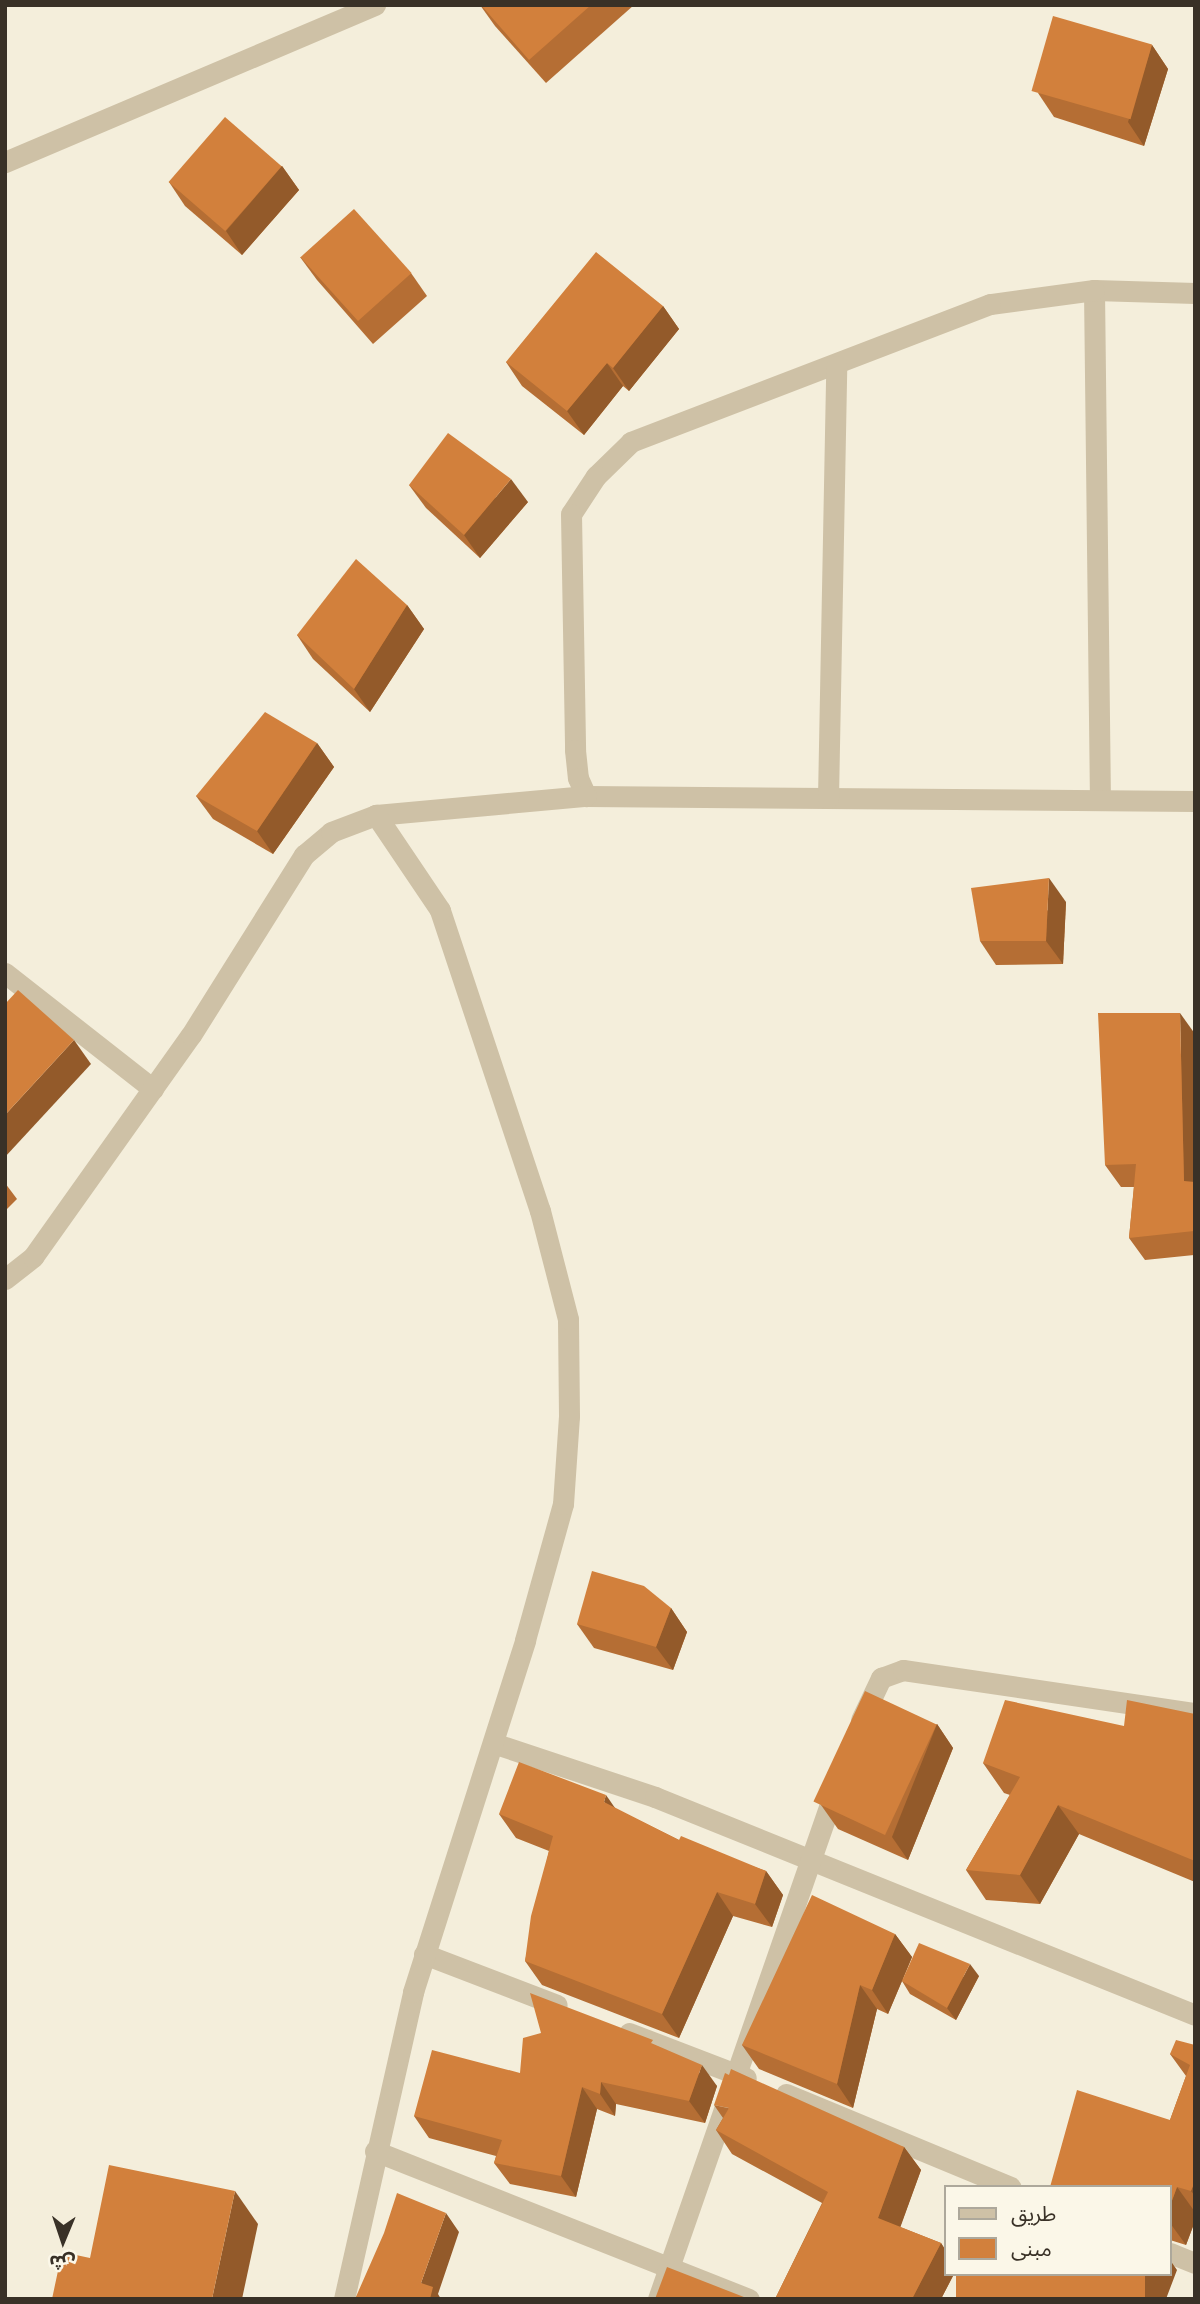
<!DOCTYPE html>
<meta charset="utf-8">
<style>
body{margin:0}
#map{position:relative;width:1200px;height:2304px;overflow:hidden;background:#f4eedb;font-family:"Varela Round","Noto Sans Arabic",sans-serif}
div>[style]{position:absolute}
.street>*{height:21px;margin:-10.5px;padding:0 10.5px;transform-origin:10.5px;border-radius:10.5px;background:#cec1a6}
.wall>*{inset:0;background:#b56e34}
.shaded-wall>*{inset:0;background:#935a2a}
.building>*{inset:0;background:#d2803c;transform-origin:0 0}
span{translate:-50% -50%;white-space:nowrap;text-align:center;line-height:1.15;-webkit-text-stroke:5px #fbf7e8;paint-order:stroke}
.frame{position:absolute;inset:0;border:7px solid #393127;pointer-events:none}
.legend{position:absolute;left:944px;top:2185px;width:228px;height:91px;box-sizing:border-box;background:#fbf7e8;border:2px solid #ada89b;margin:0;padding:9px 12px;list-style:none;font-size:21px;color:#393127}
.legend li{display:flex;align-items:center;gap:14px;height:35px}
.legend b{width:35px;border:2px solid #ada89b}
.north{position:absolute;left:28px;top:2206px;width:70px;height:70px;-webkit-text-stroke:5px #fbf7e8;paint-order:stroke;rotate:182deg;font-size:19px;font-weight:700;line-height:28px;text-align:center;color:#393127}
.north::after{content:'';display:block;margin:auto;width:24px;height:32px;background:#393127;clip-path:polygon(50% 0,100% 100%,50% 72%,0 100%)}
</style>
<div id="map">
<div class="street">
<div style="left:5px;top:162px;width:402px;rotate:-23deg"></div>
<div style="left:1094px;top:290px;width:510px;rotate:89.33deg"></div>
<div style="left:1195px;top:293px;width:101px;rotate:-178.3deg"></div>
<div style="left:1094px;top:290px;width:105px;rotate:172.3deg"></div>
<div style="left:990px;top:304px;width:385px;rotate:159deg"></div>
<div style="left:631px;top:442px;width:49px;rotate:135.8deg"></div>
<div style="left:596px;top:476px;width:45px;rotate:123.3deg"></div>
<div style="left:571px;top:514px;width:236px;rotate:89deg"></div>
<div style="left:575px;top:750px;width:28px;rotate:84deg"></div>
<div style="left:578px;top:778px;width:20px;rotate:66deg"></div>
<div style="left:586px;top:796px;width:609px;rotate:0.47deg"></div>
<div style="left:828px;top:798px;width:432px;rotate:-88.9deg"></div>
<div style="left:5px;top:973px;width:188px;rotate:38.1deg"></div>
<div style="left:5px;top:1279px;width:36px;rotate:-38deg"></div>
<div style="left:33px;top:1257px;width:272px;rotate:-54.6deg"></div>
<div style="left:191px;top:1035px;width:213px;rotate:-57.9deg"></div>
<div style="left:304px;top:855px;width:35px;rotate:-40deg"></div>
<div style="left:331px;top:832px;width:48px;rotate:-20.7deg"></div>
<div style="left:376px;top:815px;width:211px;rotate:-5.2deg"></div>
<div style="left:861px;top:1720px;width:47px;rotate:-64.5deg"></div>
<div style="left:881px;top:1678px;width:23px;rotate:-20deg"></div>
<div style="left:903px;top:1670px;width:295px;rotate:8.4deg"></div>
<div style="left:493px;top:1743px;width:171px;rotate:18.4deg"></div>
<div style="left:655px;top:1797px;width:582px;rotate:21.98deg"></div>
<div style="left:424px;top:1954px;width:142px;rotate:21deg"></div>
<div style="left:629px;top:2033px;width:125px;rotate:21deg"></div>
<div style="left:786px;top:2094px;width:243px;rotate:22.5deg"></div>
<div style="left:375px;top:2151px;width:402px;rotate:21.6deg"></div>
<div style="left:1170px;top:2253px;width:27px;rotate:22deg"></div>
<div style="left:344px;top:2299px;width:315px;rotate:-77.3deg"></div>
<div style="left:413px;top:1992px;width:369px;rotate:-72.3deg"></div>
<div style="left:525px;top:1640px;width:141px;rotate:-74.4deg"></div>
<div style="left:563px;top:1504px;width:88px;rotate:-86.1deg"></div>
<div style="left:569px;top:1416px;width:97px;rotate:-90.6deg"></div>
<div style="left:568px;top:1319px;width:112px;rotate:-104.5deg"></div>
<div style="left:540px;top:1211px;width:317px;rotate:-108.4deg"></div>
<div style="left:440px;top:910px;width:115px;rotate:-124deg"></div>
<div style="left:658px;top:2299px;width:542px;rotate:-70.83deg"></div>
</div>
<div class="wall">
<div style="clip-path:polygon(480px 5px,634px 5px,546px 83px,495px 26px)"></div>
<div style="clip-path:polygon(1152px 45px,1168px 69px,1144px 146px,1054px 117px,1038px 93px)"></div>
<div style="clip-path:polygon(282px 166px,299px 190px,242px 255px,185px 206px,169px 182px)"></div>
<div style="clip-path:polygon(300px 257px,411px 273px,427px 296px,373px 344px,317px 280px)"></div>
<div style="clip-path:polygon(663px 306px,679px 329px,629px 391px,623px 386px,584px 435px,522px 386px,506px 362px)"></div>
<div style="clip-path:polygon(409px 485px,528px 502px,480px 558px,426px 508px)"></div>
<div style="clip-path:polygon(407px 605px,424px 629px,370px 712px,313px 659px,297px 635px)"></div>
<div style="clip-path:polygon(317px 743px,334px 767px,273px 854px,213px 819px,196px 796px)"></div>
<div style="clip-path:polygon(1066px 902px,1063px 964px,996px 965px,980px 941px)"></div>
<div style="clip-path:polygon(1195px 1034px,1195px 1270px,1194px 1255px,1145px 1260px,1129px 1238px,1134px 1187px,1121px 1187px,1105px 1165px)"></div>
<div style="clip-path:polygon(5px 1183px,17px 1199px,5px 1211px)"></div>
<div style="clip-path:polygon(671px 1608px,687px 1632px,673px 1670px,594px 1648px,577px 1624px)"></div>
<div style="clip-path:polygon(1195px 1714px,1195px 1882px,1079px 1834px,1040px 1904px,986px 1900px,966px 1870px,1010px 1795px,1004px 1793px,983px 1763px,1124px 1726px)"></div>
<div style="clip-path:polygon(937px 1724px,953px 1748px,908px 1860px,838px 1829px,821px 1805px)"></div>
<div style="clip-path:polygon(614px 1808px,679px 1840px,766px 1871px,783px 1895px,772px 1927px,733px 1916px,679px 2038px,542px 1985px,525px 1961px,549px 1851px,516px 1838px,499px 1814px)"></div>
<div style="clip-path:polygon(895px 1934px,912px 1957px,903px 1979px,979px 1976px,956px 2020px,910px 1994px,902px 1981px,888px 2014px,877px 2009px,853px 2108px,759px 2069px,742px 2045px)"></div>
<div style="clip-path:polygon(1195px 2045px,1195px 2221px,1186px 2245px,1170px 2240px,1170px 2120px,1186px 2076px,1170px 2054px)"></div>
<div style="clip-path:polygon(657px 2046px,717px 2086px,705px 2123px,616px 2104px,615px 2116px,597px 2109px,576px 2197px,510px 2184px,494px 2163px,496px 2156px,429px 2138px,414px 2116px,520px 2073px)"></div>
<div style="clip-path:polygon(714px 2105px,904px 2147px,921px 2170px,900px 2227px,941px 2243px,946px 2251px,946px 2274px,954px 2274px,941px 2299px,775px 2299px,822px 2203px,732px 2154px,716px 2130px,723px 2118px)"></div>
</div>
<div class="shaded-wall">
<div style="clip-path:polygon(1152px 45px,1168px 69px,1144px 146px,1128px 122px)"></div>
<div style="clip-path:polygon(282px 166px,299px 190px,242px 255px,226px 231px)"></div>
<div style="clip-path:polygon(663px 306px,679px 329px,629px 391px,613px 368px)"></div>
<div style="clip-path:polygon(607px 363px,623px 386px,584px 435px,567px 411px)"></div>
<div style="clip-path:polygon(511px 479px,528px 502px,480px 558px,464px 535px)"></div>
<div style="clip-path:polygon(407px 605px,424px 629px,370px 712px,354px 689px)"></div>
<div style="clip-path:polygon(317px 743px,334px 767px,273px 854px,257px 831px)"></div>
<div style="clip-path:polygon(1049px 878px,1066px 902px,1063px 964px,1046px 941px)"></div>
<div style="clip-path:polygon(1180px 1013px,1195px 1034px,1195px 1197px,1184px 1181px)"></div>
<div style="clip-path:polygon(74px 1040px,91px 1064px,5px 1157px,5px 1115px)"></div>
<div style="clip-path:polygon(671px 1608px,687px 1632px,673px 1670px,656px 1647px)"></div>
<div style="clip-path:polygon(937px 1724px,953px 1748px,908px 1860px,892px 1837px)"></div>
<div style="clip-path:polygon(606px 1795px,622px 1818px,604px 1802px)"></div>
<div style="clip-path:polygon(1058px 1805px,1079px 1834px,1040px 1904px,1020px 1875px)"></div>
<div style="clip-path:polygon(766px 1871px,783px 1895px,772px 1927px,755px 1904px)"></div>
<div style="clip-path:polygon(717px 1892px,733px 1916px,679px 2038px,662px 2014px)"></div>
<div style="clip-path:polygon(895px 1934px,912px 1957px,888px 2014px,872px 1990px)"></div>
<div style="clip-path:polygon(970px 1964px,979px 1976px,956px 2020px,947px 2008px)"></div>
<div style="clip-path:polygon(860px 1985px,877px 2009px,853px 2108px,837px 2084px)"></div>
<div style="clip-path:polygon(702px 2065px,717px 2086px,705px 2123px,689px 2101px)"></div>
<div style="clip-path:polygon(601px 2082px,616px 2104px,615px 2116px,600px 2094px)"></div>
<div style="clip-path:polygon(582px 2087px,597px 2109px,576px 2197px,561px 2176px)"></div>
<div style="clip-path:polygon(904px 2147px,921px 2170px,895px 2242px,878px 2218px)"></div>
<div style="clip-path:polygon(1195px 2181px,1195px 2196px,1191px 2191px)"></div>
<div style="clip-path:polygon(1177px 2187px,1195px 2212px,1195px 2221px,1186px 2245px,1170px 2223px,1170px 2206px)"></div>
<div style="clip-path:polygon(235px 2191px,258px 2224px,242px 2299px,212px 2299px)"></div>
<div style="clip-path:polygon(446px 2213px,459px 2232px,438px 2294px,441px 2299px,430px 2299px,421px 2283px)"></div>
<div style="clip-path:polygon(941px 2243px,946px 2251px,946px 2274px,954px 2274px,941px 2299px,912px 2299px)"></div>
<div style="clip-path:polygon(1170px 2260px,1177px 2270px,1166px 2299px,1136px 2299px,1145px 2274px,1170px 2274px)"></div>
</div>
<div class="building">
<div style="clip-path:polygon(481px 5px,591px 5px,529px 60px)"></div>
<div style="left:1053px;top:16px;width:103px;height:78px;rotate:16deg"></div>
<div style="left:225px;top:117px;width:75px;height:86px;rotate:41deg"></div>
<div style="left:354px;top:209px;width:86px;height:72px;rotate:48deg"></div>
<div style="clip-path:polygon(596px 252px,663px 306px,613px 368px,607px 363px,567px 411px,506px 362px)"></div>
<div style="clip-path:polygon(448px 433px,511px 479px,464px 535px,409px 485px)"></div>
<div style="clip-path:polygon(356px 559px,407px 605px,354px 689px,297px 635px)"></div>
<div style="clip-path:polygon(265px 712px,317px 743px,257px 831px,196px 796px)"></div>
<div style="clip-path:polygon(1049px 878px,1046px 941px,980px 941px,971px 888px)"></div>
<div style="clip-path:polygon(18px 990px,74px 1040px,5px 1115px,5px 1004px)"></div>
<div style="clip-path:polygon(1098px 1013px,1180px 1013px,1184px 1181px,1195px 1182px,1195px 1269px,1194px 1231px,1129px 1238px,1136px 1164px,1105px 1165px)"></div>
<div style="clip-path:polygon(592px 1571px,644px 1586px,671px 1608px,656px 1647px,577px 1624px)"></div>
<div style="left:865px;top:1691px;width:79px;height:122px;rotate:25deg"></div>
<div style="clip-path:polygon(1005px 1700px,1124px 1726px,1127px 1700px,1195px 1714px,1195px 1861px,1058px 1805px,1020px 1875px,966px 1870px,1020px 1777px,983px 1763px)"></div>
<div style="clip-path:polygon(519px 1762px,606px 1795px,604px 1802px,679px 1840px,681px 1836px,766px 1871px,755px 1904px,717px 1892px,662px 2014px,525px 1961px,531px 1916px,553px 1836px,499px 1814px)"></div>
<div style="clip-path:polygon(812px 1895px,895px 1934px,872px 1990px,860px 1985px,837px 2084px,742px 2045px)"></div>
<div style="clip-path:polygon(919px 1943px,970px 1964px,947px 2008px,902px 1981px)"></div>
<div style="clip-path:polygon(530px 1993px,653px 2040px,651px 2043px,702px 2065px,689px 2101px,601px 2082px,600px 2094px,582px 2087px,561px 2176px,494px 2163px,502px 2140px,414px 2116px,432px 2050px,520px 2073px,523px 2038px,541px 2033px)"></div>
<div style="clip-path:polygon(1176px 2040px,1195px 2045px,1195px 2181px,1191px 2191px,1177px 2187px,1170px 2206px,1170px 2187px,1050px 2187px,1077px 2090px,1170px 2120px,1190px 2065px,1170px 2054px)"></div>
<div style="clip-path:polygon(731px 2069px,904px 2147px,878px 2218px,941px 2243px,912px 2299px,775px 2299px,828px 2192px,716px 2130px,729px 2108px,714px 2105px,725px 2073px,729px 2075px)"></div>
<div style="clip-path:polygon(109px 2165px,235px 2191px,212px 2299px,52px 2299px,62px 2252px,90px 2258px)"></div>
<div style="clip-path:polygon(397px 2193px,446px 2213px,421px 2283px,433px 2287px,430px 2299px,355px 2299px,384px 2233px)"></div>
<div style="clip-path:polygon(667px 2267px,749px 2299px,655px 2299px)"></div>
<div style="left:956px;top:2274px;width:189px;height:25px"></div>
</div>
<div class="frame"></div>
<ul class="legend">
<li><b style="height:9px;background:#cec1a6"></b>طريق</li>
<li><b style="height:19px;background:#d2803c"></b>مبنى</li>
</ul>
<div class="north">ش</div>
</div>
